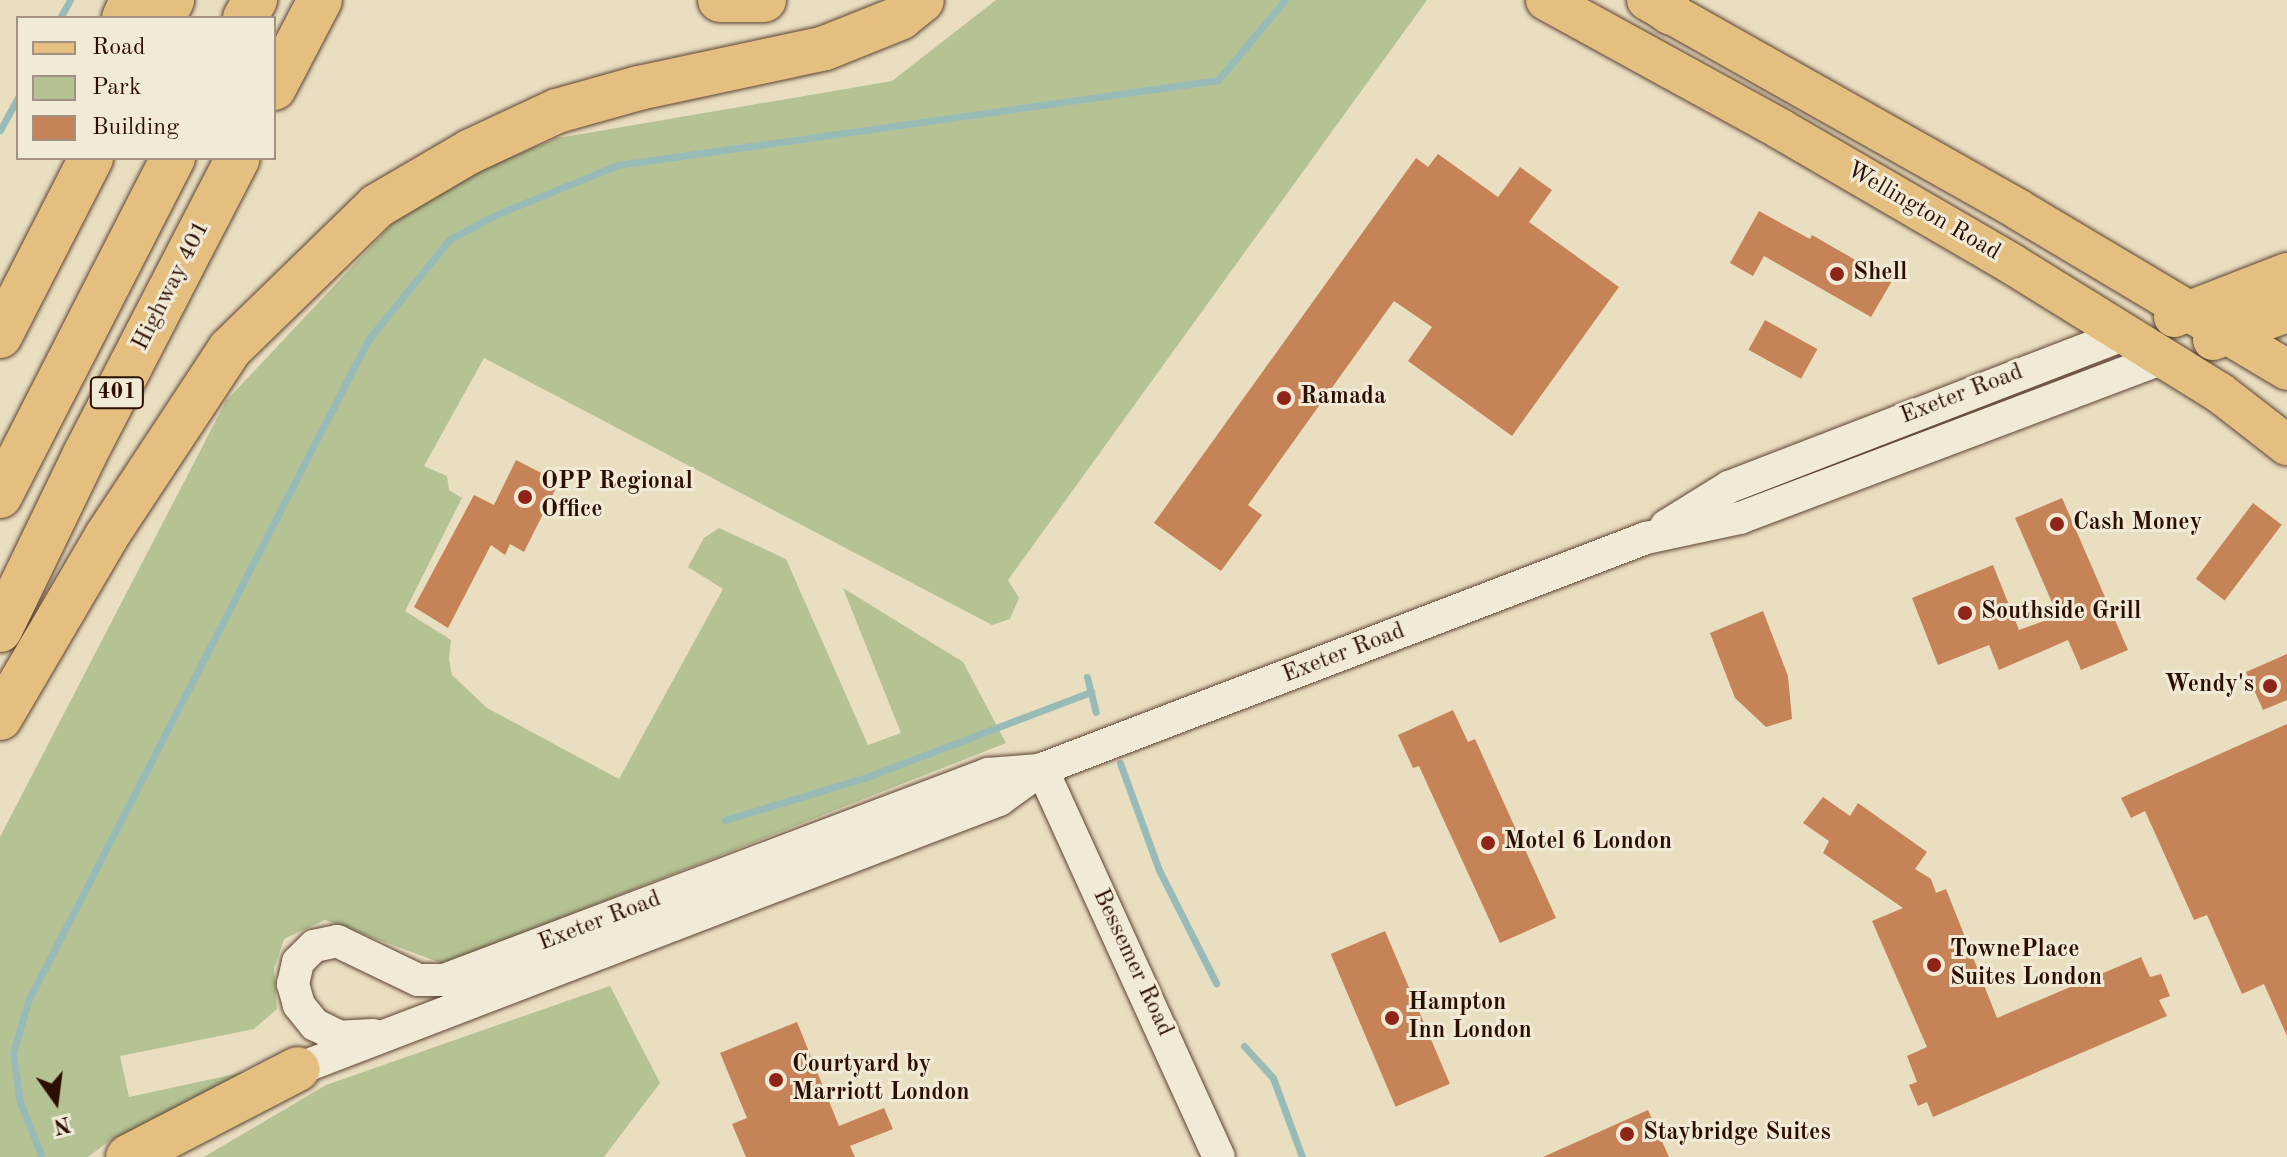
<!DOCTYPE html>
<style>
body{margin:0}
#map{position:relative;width:2287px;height:1157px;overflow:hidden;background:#eadec1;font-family:"Old Standard TT",serif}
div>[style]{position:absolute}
.green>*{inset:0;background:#b5c294}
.stream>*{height:7px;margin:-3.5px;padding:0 3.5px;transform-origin:3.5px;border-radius:3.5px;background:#98bbb7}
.building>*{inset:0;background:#c68358;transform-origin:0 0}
.roads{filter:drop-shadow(0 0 2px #5c4332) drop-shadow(0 0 2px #5c4332)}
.minor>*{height:32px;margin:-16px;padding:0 16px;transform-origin:16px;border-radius:16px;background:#f1ead7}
.major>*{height:40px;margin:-20px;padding:0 20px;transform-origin:20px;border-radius:20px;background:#e5bf80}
.highway>*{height:44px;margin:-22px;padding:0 22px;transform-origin:22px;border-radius:22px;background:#e5bf80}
.dots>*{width:22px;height:22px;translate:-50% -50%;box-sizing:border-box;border:4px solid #f1ead7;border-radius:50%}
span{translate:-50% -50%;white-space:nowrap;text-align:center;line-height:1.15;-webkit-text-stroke:6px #f1ead7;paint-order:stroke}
.shield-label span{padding:2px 6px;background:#f1ead7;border:2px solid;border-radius:6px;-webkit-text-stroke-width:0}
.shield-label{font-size:22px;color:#2d0f02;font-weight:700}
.street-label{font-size:24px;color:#2d0f02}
.poi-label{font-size:24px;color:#2d0f02;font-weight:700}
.left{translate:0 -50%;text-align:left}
.right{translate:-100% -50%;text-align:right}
.legend{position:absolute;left:16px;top:16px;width:260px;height:144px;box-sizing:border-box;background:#f1ead7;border:2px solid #a39282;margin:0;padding:10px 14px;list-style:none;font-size:24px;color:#2d0f02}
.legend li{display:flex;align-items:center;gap:16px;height:40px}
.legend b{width:40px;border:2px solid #a39282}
.north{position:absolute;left:16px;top:1061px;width:80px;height:80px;-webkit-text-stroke:6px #f1ead7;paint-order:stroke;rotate:166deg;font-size:22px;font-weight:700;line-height:32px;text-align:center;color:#2d0f02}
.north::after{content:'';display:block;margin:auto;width:28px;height:36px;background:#2d0f02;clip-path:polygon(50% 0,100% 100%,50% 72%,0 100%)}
</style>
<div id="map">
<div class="green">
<div style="clip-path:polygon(996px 0,1427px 0,1008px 580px,1019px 598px,1010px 619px,992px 625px,484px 358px,424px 466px,447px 476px,449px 490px,462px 498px,405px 611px,451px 640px,449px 659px,452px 675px,487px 708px,619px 779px,723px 589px,688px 567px,704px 538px,719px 528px,786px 559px,868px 745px,901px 733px,843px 588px,963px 662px,1006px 743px,444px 964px,325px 920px,284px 939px,274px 969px,277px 1009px,254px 1029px,120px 1056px,129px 1097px,249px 1071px,108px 1142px,88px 1157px,0 1157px,0 837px,226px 401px,395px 221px,464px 175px,558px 138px,892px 81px)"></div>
<div style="clip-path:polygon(610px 986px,660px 1083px,604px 1157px,204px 1157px,326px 1085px)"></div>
</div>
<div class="stream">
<div style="left:60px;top:18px;width:21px;rotate:-61deg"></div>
<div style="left:0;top:130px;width:38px;rotate:-61deg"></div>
<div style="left:1087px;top:677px;width:36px;rotate:76deg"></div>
<div style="left:1120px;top:763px;width:114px;rotate:70deg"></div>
<div style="left:1159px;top:870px;width:127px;rotate:63.2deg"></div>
<div style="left:725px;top:820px;width:148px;rotate:-16.8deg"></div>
<div style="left:867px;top:777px;width:240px;rotate:-20.8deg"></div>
<div style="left:1244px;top:1046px;width:43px;rotate:47.8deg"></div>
<div style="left:1273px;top:1078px;width:84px;rotate:69.8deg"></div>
<div style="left:42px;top:1157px;width:59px;rotate:-111.8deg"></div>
<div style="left:20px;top:1102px;width:49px;rotate:-98.1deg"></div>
<div style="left:13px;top:1053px;width:54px;rotate:-73.9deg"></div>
<div style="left:28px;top:1001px;width:743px;rotate:-62.78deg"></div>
<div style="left:368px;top:340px;width:129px;rotate:-51deg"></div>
<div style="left:449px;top:240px;width:50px;rotate:-28.6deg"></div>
<div style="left:493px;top:216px;width:135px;rotate:-22.2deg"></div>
<div style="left:618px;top:165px;width:606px;rotate:-8.06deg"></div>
<div style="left:1218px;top:80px;width:104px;rotate:-50.1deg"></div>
</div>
<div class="building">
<div style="clip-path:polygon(1438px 154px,1498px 197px,1520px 167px,1552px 190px,1529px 222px,1619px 287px,1512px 436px,1408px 361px,1432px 327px,1394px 301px,1248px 505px,1262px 515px,1221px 571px,1154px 523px,1416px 158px,1428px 167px)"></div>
<div style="clip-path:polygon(1759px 211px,1810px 239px,1812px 235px,1892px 281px,1871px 317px,1764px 256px,1753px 276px,1730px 263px)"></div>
<div style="left:1765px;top:320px;width:60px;height:34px;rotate:29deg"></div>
<div style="clip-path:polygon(516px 460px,559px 482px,524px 552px,510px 544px,505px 555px,491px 545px,448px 628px,414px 607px,474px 495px,494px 505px)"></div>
<div style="clip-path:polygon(2062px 498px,2128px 650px,2081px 670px,2068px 640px,1999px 670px,1989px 645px,1938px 665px,1912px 598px,1993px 565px,2019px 630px,2058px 616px,2015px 518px)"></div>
<div style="left:2253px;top:503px;width:36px;height:95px;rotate:37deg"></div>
<div style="clip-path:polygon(1763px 611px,1788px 676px,1792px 719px,1766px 727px,1735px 698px,1710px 633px)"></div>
<div style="clip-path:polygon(2287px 654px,2287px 700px,2263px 710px,2246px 672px)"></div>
<div style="clip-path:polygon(1453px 710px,1468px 742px,1475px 739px,1556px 918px,1500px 943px,1419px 766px,1413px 768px,1398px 735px)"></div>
<div style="clip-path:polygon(2287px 724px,2287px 1036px,2264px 984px,2242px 994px,2207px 915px,2194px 920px,2145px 811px,2131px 818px,2121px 798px)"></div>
<div style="clip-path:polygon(1823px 797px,1850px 816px,1858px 803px,1927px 852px,1915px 869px,1931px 879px,1936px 893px,1946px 889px,1997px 1018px,2141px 957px,2150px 977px,2161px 974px,2170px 996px,2159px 1000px,2167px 1016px,1933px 1117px,1927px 1102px,1918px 1106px,1909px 1085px,1917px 1082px,1907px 1056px,1927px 1047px,1872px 921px,1903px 908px,1823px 853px,1829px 841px,1803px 823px)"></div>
<div style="left:1385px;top:931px;width:166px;height:59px;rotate:67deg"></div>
<div style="clip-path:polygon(797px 1022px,839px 1126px,884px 1108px,893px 1129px,850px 1146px,855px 1157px,746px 1157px,732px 1124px,747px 1118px,720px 1053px)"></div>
<div style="clip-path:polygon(1648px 1110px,1669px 1157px,1543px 1157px)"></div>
</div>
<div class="roads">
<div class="minor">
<div style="left:1666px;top:526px;width:74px;rotate:-31.8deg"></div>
<div style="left:1729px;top:487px;width:425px;rotate:-21.1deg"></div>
<div style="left:1042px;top:769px;width:426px;rotate:65.5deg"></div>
<div style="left:373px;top:1035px;width:33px;rotate:177deg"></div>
<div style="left:340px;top:1037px;width:28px;rotate:-154deg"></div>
<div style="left:315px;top:1025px;width:26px;rotate:-129deg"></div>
<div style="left:299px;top:1005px;width:22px;rotate:-106deg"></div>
<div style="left:293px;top:984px;width:23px;rotate:-77deg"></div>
<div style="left:298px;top:962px;width:23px;rotate:-45deg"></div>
<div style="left:314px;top:946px;width:24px;rotate:-12deg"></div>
<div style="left:337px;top:941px;width:90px;rotate:25.7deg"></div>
<div style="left:418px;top:980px;width:26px"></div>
<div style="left:444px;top:980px;width:582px;rotate:-20.74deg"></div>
<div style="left:988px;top:774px;width:51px;rotate:-4.5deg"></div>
<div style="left:298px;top:1069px;width:751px;rotate:-20.99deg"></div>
<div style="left:999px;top:800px;width:53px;rotate:-35.8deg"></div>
<div style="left:1042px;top:769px;width:647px;rotate:-20.93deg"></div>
<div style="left:1646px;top:538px;width:96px;rotate:-12deg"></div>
<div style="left:1740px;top:518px;width:453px;rotate:-20.7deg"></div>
</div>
<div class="major">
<div style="left:1546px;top:0;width:269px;rotate:28.8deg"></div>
<div style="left:1782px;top:130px;width:266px;rotate:30.2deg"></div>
<div style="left:2012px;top:264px;width:245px;rotate:31.8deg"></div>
<div style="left:2220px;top:393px;width:85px;rotate:37.8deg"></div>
<div style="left:1647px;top:0;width:427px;rotate:29.4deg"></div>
<div style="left:2019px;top:210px;width:312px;rotate:30.8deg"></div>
<div style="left:2174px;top:317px;width:121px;rotate:-21.3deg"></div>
<div style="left:2213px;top:340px;width:79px;rotate:-20.7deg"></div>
</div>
<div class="highway">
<div style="left:720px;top:0;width:44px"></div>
<div style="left:1654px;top:0;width:21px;rotate:37deg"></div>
<div style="left:124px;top:18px;width:20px;rotate:-66deg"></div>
<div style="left:163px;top:18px;width:20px;rotate:-63deg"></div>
<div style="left:245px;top:18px;width:21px;rotate:-61deg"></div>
<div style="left:274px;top:88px;width:99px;rotate:-62.4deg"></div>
<div style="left:0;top:336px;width:200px;rotate:-62.9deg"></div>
<div style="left:0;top:496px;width:380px;rotate:-62.9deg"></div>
<div style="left:0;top:630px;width:193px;rotate:-64.2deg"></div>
<div style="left:84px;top:456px;width:335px;rotate:-62.7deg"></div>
<div style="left:0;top:718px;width:210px;rotate:-59.6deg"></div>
<div style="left:106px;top:537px;width:225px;rotate:-56.6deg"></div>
<div style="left:230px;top:349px;width:205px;rotate:-44.2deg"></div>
<div style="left:377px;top:206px;width:107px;rotate:-30.4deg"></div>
<div style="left:469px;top:152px;width:97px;rotate:-25deg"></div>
<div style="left:557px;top:111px;width:85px;rotate:-15.7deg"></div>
<div style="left:639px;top:88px;width:190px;rotate:-12.1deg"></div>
<div style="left:825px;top:48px;width:81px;rotate:-21.8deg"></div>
<div style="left:900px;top:18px;width:28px;rotate:-39deg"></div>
<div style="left:128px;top:1157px;width:191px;rotate:-27.4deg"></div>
</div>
</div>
<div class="dots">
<div style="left:1837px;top:274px;background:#8f2418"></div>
<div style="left:1284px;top:398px;background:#8f2418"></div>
<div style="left:525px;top:497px;background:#8f2418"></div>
<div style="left:2057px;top:524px;background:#8f2418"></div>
<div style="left:1965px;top:613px;background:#8f2418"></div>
<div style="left:2270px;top:686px;background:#8f2418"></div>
<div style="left:1488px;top:843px;background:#8f2418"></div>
<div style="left:1934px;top:965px;background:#8f2418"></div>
<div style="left:1392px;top:1018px;background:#8f2418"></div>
<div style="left:776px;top:1080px;background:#8f2418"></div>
<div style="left:1627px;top:1134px;background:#8f2418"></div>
</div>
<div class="shield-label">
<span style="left:117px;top:393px">401</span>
</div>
<div class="street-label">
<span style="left:1923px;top:212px;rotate:30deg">Wellington Road</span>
<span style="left:172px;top:286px;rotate:-63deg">Highway 401</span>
<span style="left:1962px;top:395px;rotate:-21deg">Exeter Road</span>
<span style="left:1344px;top:654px;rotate:-21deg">Exeter Road</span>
<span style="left:600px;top:922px;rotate:-21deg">Exeter Road</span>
<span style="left:1132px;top:963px;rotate:65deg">Bessemer Road</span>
</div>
<div class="poi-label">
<span class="left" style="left:1853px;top:274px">Shell</span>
<span class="left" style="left:1300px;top:398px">Ramada</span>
<span class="left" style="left:541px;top:497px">OPP Regional<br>Office</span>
<span class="left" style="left:2073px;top:524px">Cash Money</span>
<span class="left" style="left:1981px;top:613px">Southside Grill</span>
<span class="right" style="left:2254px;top:686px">Wendy's</span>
<span class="left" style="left:1504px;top:843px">Motel 6 London</span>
<span class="left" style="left:1950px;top:965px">TownePlace<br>Suites London</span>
<span class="left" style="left:1408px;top:1018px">Hampton<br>Inn London</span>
<span class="left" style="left:792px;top:1080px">Courtyard by<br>Marriott London</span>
<span class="left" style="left:1643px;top:1134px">Staybridge Suites</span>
</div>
<ul class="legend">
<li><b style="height:10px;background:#e5bf80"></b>Road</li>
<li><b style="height:22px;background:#b5c294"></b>Park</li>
<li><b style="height:22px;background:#c68358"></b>Building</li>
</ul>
<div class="north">N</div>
</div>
